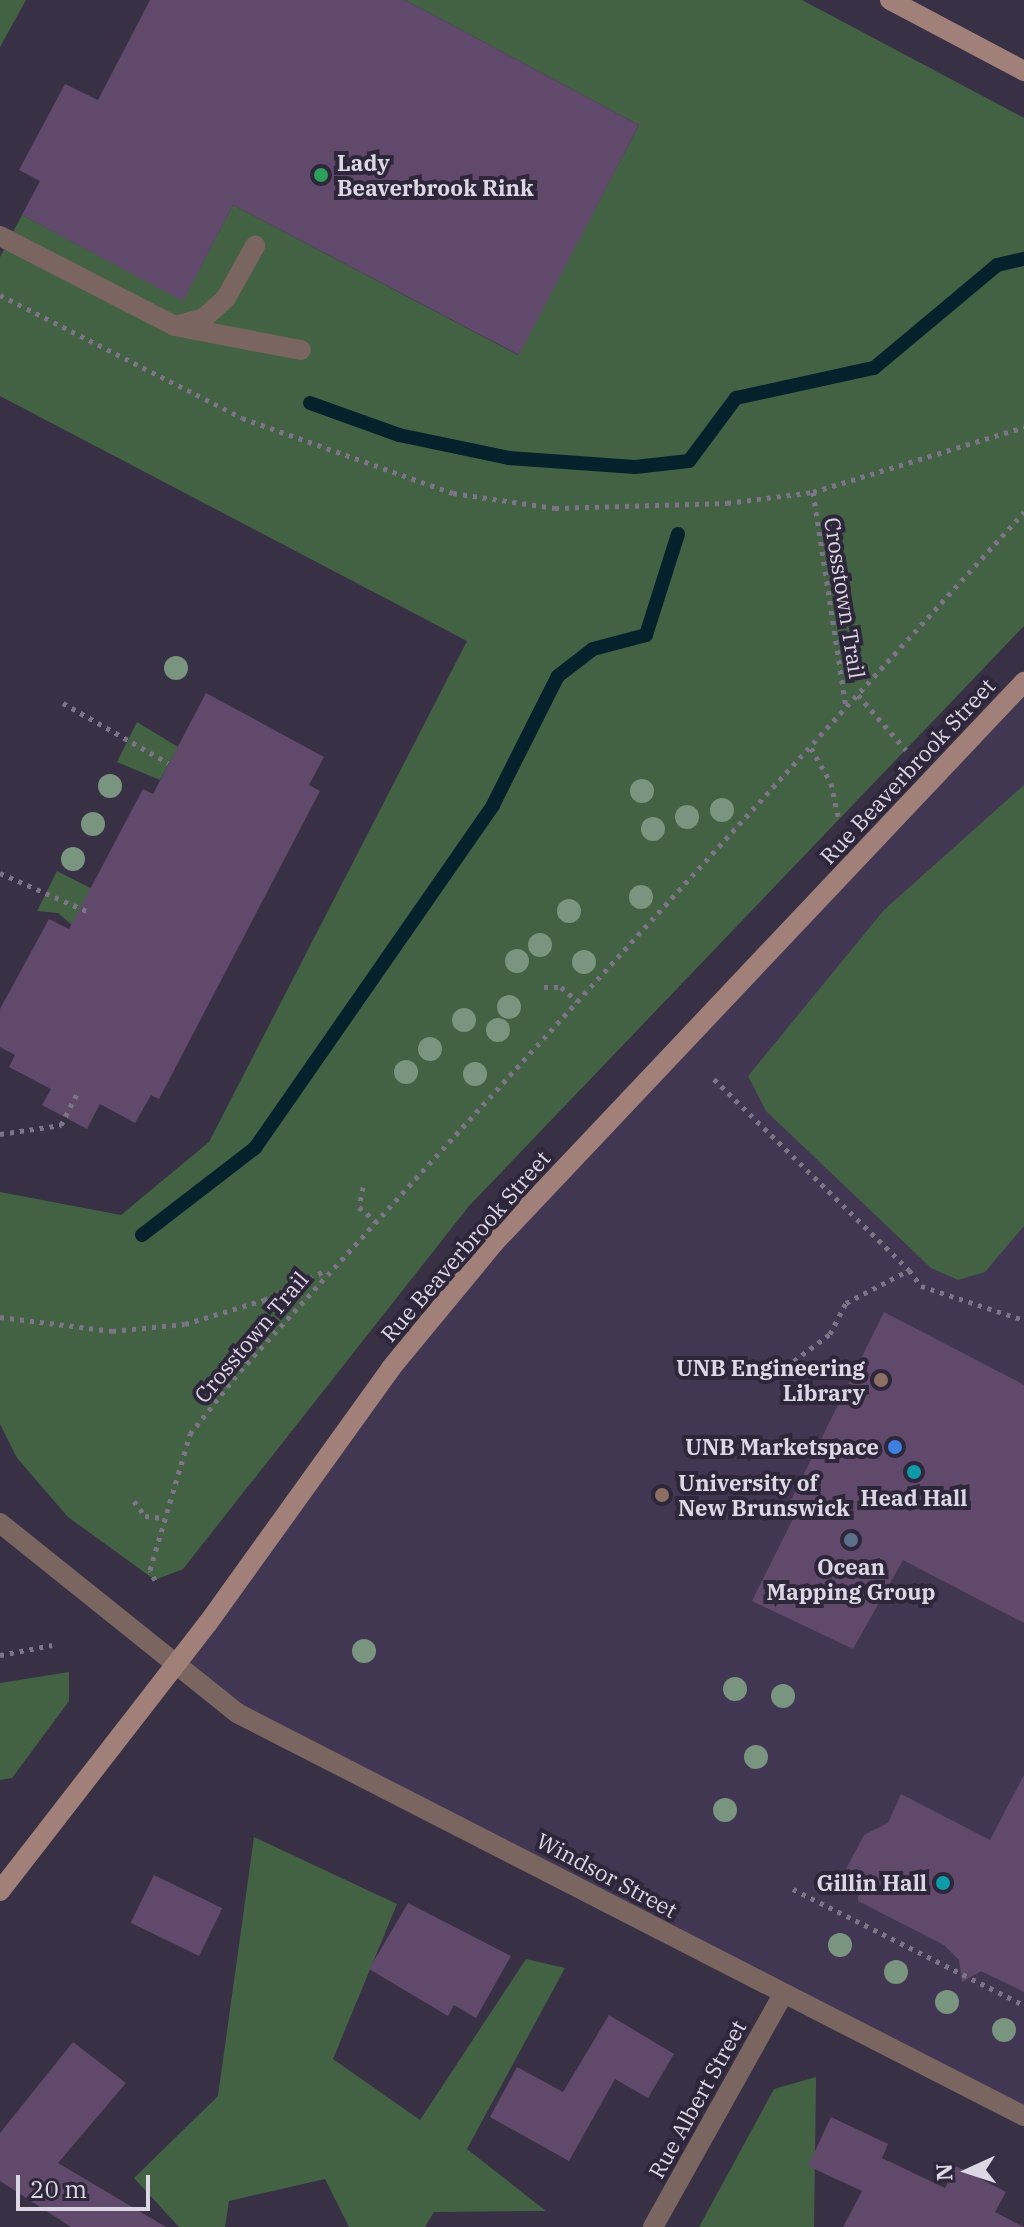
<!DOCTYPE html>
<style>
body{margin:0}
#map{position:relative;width:1024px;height:2227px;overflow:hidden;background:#383045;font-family:"IBM Plex Serif",serif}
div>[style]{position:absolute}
.built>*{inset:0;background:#423752}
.green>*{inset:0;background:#436243}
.stream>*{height:14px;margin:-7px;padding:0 7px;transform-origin:7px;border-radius:7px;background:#07212c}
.building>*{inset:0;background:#61496c;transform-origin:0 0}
.path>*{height:5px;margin-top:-2.5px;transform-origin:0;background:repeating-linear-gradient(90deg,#7c7587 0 4px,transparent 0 10px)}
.lane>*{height:20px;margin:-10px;padding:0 10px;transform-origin:10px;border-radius:10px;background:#7b6561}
.street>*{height:20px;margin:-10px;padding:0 10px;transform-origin:10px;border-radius:10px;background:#7b6561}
.secondary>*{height:20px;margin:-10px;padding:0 10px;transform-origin:10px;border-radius:10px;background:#a2807a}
.trees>*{width:24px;height:24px;margin:-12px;border-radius:50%;background:#79947f}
.dots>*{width:22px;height:22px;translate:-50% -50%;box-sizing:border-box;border:4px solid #2e263a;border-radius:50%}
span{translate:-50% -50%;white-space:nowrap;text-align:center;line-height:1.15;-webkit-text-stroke:8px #2e263a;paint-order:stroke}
.poi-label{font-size:22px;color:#dcd7e4;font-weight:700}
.left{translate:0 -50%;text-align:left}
.right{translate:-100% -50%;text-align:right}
.street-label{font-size:22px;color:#dcd7e4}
.north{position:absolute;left:928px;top:2131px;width:80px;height:80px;-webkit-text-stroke:6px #2e263a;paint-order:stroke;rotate:267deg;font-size:22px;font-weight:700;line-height:32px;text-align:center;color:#dcd7e4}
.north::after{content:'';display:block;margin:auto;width:28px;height:36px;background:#dcd7e4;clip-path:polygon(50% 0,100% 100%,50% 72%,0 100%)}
.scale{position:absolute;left:16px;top:2175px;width:134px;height:36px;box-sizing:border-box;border:4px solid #dcd7e4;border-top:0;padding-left:10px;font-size:24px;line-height:28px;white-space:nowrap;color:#dcd7e4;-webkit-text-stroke:6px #2e263a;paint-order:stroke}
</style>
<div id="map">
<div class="built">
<div style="clip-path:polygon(1024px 682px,1024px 2116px,408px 1803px,175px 1666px,391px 1368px)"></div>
</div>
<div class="green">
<div style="clip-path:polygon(0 0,26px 0,0 47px)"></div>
<div style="clip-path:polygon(405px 0,802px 0,1024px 118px,1024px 626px,469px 1206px,183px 1569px,155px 1580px,68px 1517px,17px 1458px,0 1424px,0 1192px,121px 1215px,209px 1142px,467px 641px,0 396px,0 257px,22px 215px,183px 300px,233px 205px,518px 355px,639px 125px)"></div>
<div style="clip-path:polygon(137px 722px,178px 747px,160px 780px,117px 762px)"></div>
<div style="clip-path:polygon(1024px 785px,1024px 1226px,985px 1272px,958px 1280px,931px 1268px,766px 1111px,748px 1076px,884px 910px)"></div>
<div style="clip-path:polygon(57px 871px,100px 893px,79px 931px,58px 913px,37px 911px)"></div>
<div style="clip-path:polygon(69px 1672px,69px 1701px,12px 1778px,0 1780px,0 1683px)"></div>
<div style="clip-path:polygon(254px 1837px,397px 1904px,333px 2059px,420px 2120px,526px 1959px,565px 1968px,467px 2149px,546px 2211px,434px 2212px,425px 2227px,349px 2227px,325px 2179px,229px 2201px,225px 2227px,179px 2227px,134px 2178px,218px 2096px)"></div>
<div style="clip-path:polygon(816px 2077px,814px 2227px,699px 2227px,774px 2089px)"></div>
</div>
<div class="stream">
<div style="left:310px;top:403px;width:95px;rotate:19.8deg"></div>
<div style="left:399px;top:435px;width:112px;rotate:11.8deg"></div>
<div style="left:509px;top:458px;width:126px;rotate:4.1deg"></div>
<div style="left:635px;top:467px;width:54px;rotate:-6.3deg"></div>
<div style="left:689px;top:461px;width:79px;rotate:-53.3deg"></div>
<div style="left:736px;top:398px;width:141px;rotate:-12.3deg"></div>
<div style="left:874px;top:368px;width:160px;rotate:-39.9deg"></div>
<div style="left:997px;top:265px;width:28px;rotate:-13deg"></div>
<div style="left:142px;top:1235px;width:143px;rotate:-37.6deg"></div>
<div style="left:255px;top:1148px;width:417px;rotate:-55.2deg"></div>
<div style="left:493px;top:805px;width:144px;rotate:-63.3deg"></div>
<div style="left:558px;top:676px;width:44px;rotate:-37.6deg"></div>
<div style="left:593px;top:649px;width:55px;rotate:-14.8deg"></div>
<div style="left:646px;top:635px;width:106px;rotate:-72.4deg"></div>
</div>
<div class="building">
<div style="clip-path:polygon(150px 0,405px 0,639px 125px,519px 355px,233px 205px,183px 301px,22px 215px,40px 181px,19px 170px,65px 84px,98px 100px)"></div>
<div style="clip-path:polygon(206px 693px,324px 757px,309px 785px,320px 791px,159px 1099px,151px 1095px,135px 1123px,100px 1104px,87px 1129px,42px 1105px,51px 1089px,9px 1067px,15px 1055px,0 1047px,0 1009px,49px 919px,69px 929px,143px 789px,153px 794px)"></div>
<div style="clip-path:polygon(884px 1312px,1024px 1385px,1024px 1623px,903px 1560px,853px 1649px,752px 1601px,799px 1507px,790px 1502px)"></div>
<div style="clip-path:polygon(1024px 1775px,1024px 1992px,981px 1971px,962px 1982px,959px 1960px,944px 1945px,858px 1901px,859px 1875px,846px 1869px,864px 1835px,888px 1823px,901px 1794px,990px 1840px)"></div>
<div style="left:154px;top:1875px;width:76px;height:53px;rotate:26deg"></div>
<div style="clip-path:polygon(408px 1903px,511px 1956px,476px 2018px,454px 2005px,448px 2016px,369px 1969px)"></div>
<div style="clip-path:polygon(609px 2015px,674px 2054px,648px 2098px,615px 2079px,569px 2161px,490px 2117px,517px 2067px,563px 2092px)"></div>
<div style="clip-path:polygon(73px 2042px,126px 2083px,58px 2163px,166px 2227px,71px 2227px,0 2181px,0 2133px)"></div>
<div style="clip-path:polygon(831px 2117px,888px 2144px,882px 2158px,945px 2188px,956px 2166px,1006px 2192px,995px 2212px,1024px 2227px,843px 2227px,862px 2191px,808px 2166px)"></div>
</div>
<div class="path">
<div style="left:0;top:295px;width:271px;rotate:26.9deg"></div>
<div style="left:242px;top:418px;width:224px;rotate:19.6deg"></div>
<div style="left:453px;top:493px;width:103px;rotate:8.4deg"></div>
<div style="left:555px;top:508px;width:172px;rotate:-1.7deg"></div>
<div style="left:727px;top:503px;width:87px;rotate:-7.3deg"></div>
<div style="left:813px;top:492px;width:221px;rotate:-17.1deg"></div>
<div style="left:813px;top:492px;width:219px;rotate:81.3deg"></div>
<div style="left:858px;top:695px;width:73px;rotate:48.9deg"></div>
<div style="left:63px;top:703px;width:121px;rotate:29.7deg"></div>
<div style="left:811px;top:748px;width:40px;rotate:60.3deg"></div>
<div style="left:831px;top:783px;width:38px;rotate:78deg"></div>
<div style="left:0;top:873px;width:97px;rotate:23.7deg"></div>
<div style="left:544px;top:987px;width:17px"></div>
<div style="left:561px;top:987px;width:21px;rotate:41deg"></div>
<div style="left:714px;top:1079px;width:273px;rotate:44.4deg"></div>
<div style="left:0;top:1134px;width:62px;rotate:-8.4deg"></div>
<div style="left:61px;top:1125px;width:37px;rotate:-63deg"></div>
<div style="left:363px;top:1187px;width:20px;rotate:101deg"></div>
<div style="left:359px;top:1207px;width:23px;rotate:41deg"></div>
<div style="left:0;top:1317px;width:113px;rotate:7.1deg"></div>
<div style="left:112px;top:1331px;width:73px;rotate:-5.5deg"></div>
<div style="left:185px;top:1324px;width:83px;rotate:-16.9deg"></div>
<div style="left:264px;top:1300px;width:70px;rotate:-25.5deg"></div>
<div style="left:794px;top:1361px;width:45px;rotate:-36.9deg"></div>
<div style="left:830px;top:1334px;width:35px;rotate:-63deg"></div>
<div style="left:846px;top:1303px;width:71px;rotate:-27.6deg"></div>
<div style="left:909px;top:1270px;width:20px;rotate:53deg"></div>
<div style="left:921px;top:1286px;width:108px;rotate:18.3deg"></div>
<div style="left:134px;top:1501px;width:19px;rotate:54deg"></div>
<div style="left:145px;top:1516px;width:19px;rotate:6deg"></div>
<div style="left:155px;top:1580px;width:11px;rotate:-117deg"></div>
<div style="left:150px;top:1570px;width:142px;rotate:-73.6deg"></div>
<div style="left:190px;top:1434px;width:80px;rotate:-51.6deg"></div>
<div style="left:240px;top:1371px;width:1163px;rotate:-47.61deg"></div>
<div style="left:0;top:1655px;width:53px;rotate:-10.9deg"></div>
<div style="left:793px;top:1889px;width:258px;rotate:26.7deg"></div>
</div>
<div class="lane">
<div style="left:0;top:236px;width:197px;rotate:27.2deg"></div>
<div style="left:175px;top:326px;width:30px;rotate:-15deg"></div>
<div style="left:204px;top:318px;width:30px;rotate:-42deg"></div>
<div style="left:226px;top:298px;width:60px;rotate:-60.9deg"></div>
<div style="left:175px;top:326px;width:128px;rotate:10.8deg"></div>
</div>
<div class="street">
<div style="left:0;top:1523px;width:304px;rotate:38.7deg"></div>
<div style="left:237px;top:1713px;width:884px;rotate:27.12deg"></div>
<div style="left:653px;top:2227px;width:267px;rotate:-60.8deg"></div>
</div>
<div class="secondary">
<div style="left:890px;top:0;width:152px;rotate:27.9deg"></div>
<div style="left:0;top:1891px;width:339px;rotate:-52.2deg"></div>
<div style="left:208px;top:1623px;width:314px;rotate:-54.3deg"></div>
<div style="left:391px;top:1368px;width:162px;rotate:-50.5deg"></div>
<div style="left:494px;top:1243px;width:772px;rotate:-46.63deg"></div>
</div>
<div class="trees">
<div style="left:176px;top:668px"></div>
<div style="left:110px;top:786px"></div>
<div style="left:642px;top:791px"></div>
<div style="left:722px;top:810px"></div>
<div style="left:687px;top:817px"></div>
<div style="left:93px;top:824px"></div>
<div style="left:653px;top:829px"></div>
<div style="left:73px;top:859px"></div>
<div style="left:641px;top:897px"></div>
<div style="left:569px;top:911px"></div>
<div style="left:540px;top:945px"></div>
<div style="left:517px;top:961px"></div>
<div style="left:584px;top:962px"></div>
<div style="left:509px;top:1007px"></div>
<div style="left:464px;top:1020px"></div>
<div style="left:498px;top:1030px"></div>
<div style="left:430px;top:1049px"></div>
<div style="left:406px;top:1072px"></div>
<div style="left:475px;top:1074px"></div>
<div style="left:364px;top:1651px"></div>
<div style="left:735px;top:1689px"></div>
<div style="left:783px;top:1696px"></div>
<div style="left:756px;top:1757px"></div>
<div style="left:725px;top:1810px"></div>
<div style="left:840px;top:1945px"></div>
<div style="left:896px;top:1972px"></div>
<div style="left:947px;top:2002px"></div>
<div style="left:1004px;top:2030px"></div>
</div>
<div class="dots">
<div style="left:321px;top:175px;background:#2e9e5b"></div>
<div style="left:881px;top:1380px;background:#8d6e63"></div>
<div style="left:895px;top:1447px;background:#3f7fe0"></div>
<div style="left:914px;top:1472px;background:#0f9aa8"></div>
<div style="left:662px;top:1495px;background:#8d6e63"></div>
<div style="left:851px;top:1540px;background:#5c6f8a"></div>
<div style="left:943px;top:1883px;background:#0f9aa8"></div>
</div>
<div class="poi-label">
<span class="left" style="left:337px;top:175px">Lady<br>Beaverbrook Rink</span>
<span class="right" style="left:865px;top:1380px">UNB Engineering<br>Library</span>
<span class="right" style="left:879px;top:1447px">UNB Marketspace</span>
<span class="left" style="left:678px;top:1495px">University of<br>New Brunswick</span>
<span style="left:914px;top:1498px">Head Hall</span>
<span style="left:851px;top:1579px">Ocean<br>Mapping Group</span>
<span class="right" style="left:927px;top:1883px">Gillin Hall</span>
</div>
<div class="street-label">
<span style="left:845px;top:598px;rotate:81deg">Crosstown Trail</span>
<span style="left:907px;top:771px;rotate:-47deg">Rue Beaverbrook Street</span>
<span style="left:465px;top:1246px;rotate:-49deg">Rue Beaverbrook Street</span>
<span style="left:251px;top:1337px;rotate:-50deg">Crosstown Trail</span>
<span style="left:607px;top:1875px;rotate:28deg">Windsor Street</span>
<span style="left:697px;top:2099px;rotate:-61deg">Rue Albert Street</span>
</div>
<div class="north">N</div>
<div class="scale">20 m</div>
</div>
